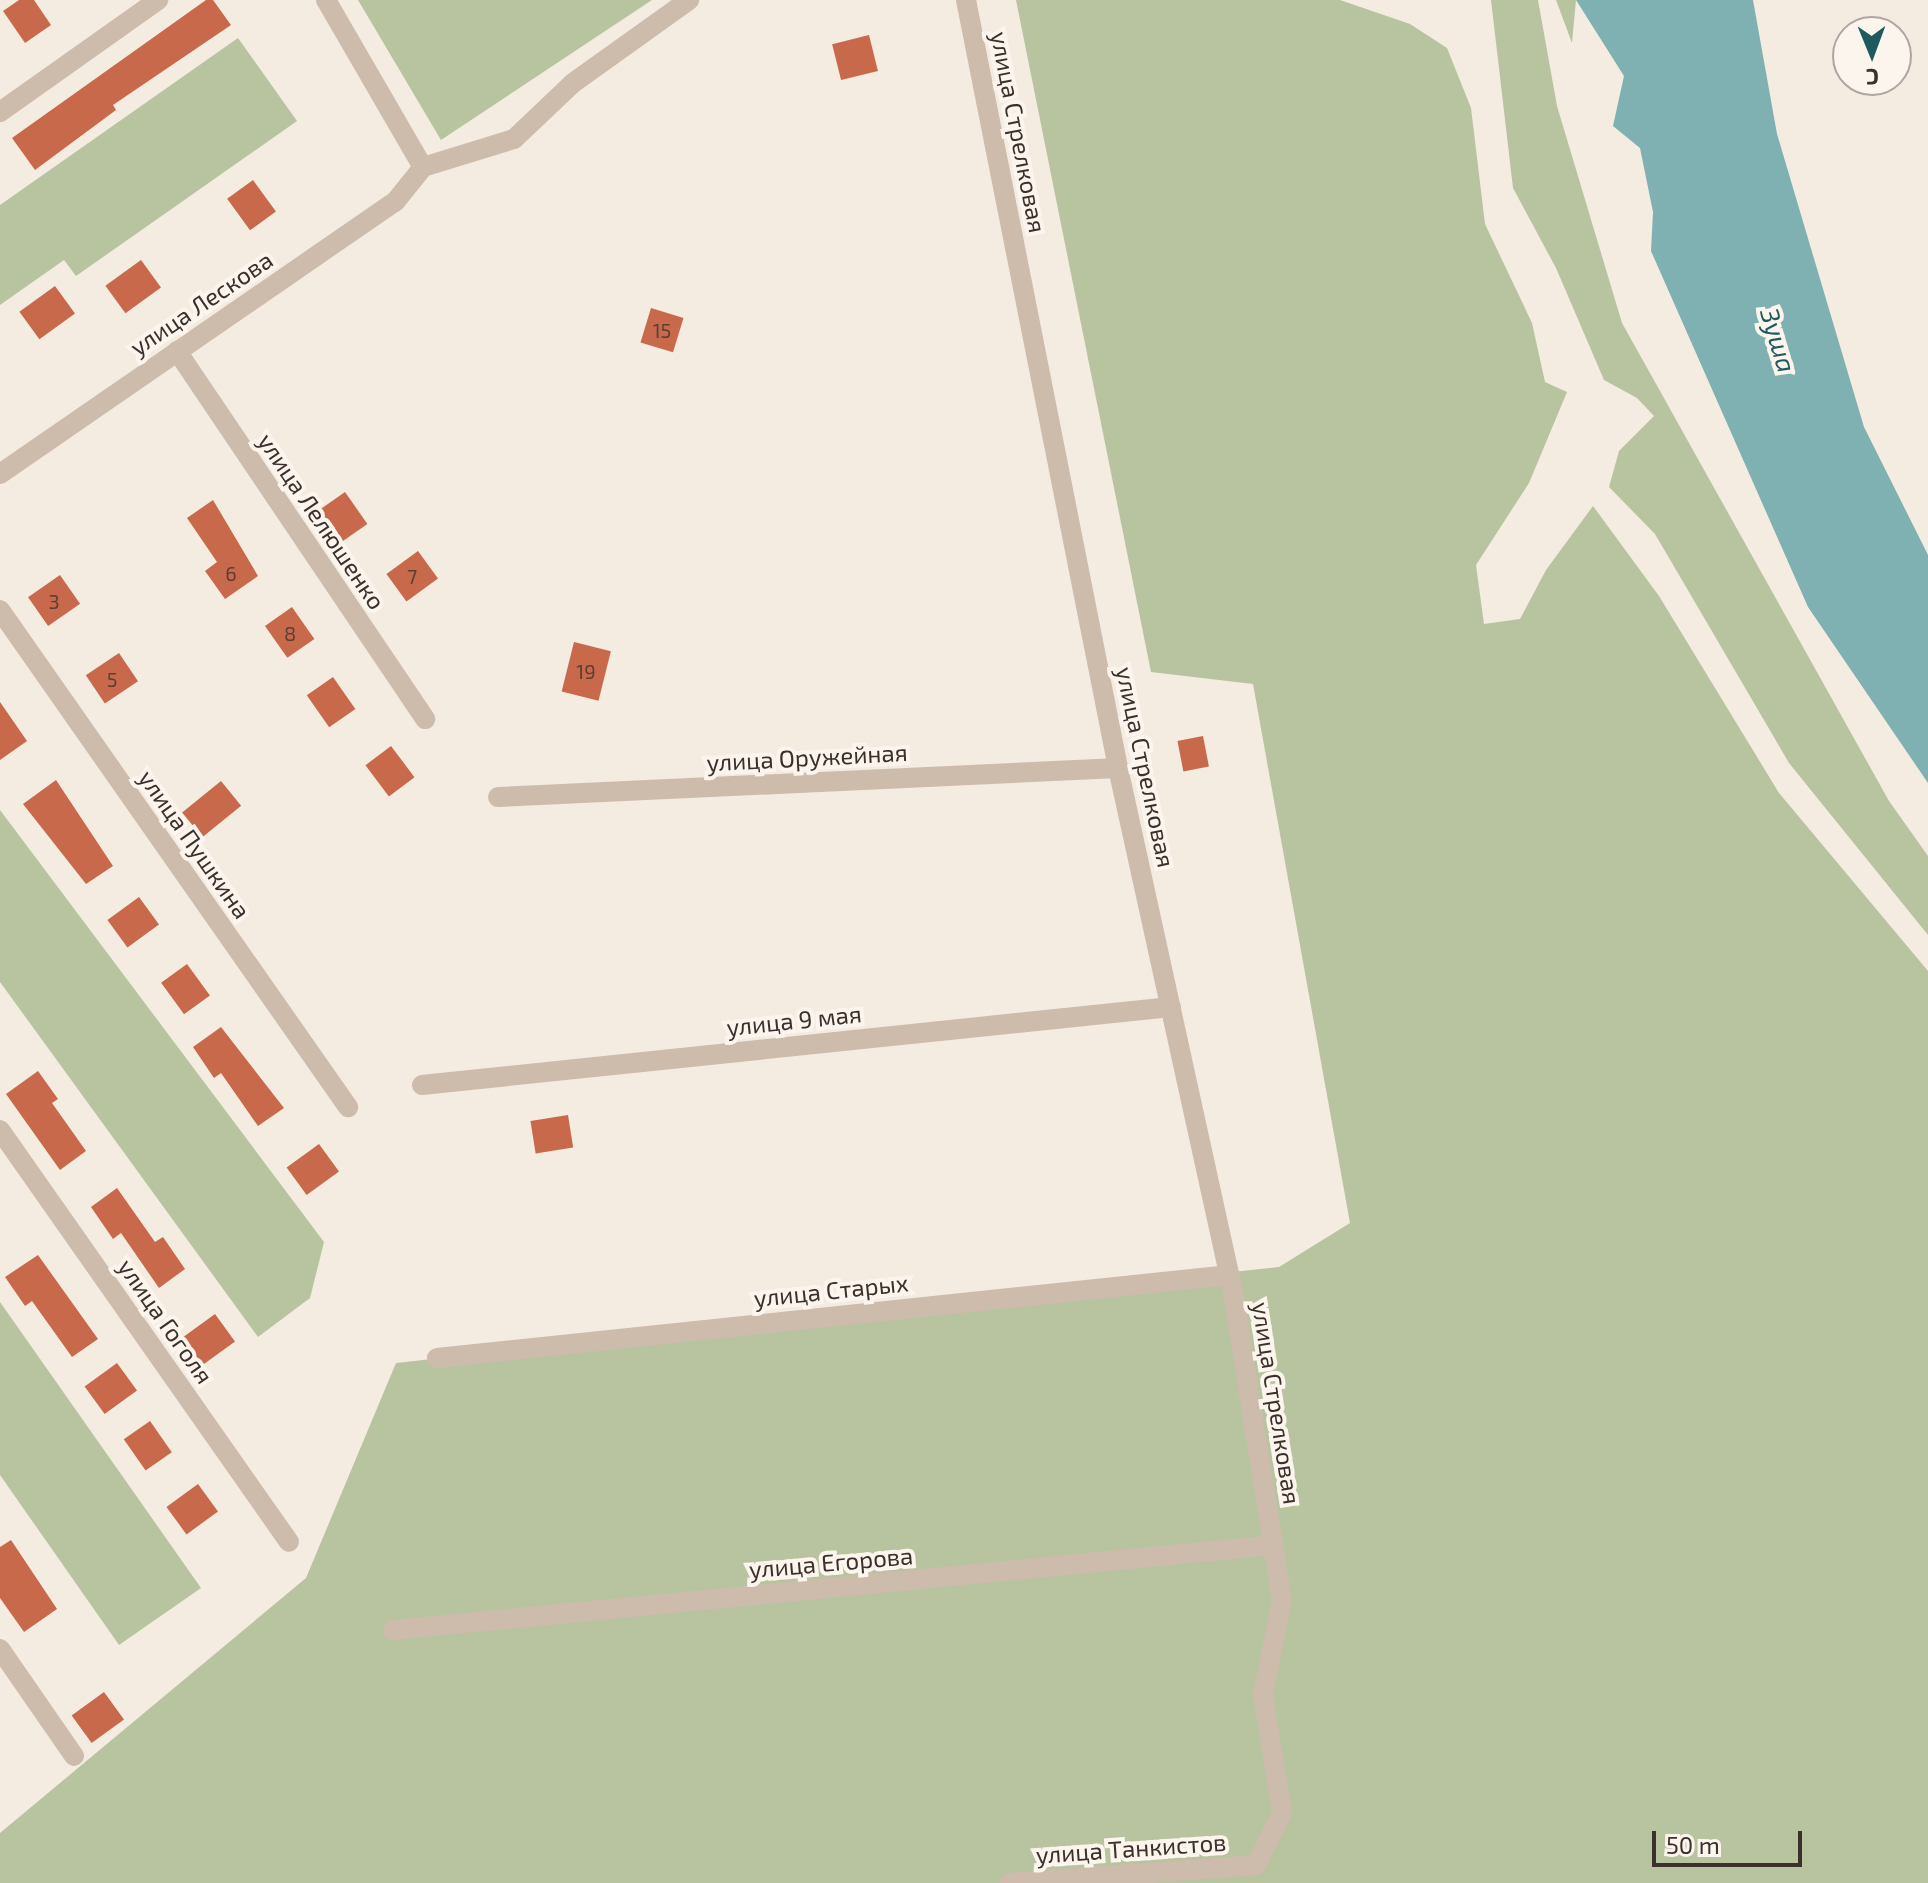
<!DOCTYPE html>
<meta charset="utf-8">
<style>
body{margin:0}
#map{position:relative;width:1928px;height:1883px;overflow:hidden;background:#f4ebe1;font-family:"Exo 2",sans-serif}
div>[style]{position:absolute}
.green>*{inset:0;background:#b8c4a0}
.water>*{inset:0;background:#7fb0b2}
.building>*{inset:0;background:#c8694b;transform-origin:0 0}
.minor>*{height:20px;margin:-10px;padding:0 10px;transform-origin:10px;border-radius:10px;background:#cdbbac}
span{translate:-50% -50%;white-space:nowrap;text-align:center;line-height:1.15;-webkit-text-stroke:8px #fbf5ee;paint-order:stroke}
.number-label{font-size:20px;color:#5e3e33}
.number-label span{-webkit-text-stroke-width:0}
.street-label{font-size:24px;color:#3b302b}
.water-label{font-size:26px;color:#1f5a5e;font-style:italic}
.north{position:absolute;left:1832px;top:16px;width:80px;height:80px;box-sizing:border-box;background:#fbf5ee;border:2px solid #aea6a0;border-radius:50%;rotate:179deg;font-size:22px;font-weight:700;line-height:32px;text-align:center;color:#3b302b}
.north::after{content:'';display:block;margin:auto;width:28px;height:36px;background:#1f5a5e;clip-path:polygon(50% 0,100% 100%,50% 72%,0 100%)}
.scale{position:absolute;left:1652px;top:1831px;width:150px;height:36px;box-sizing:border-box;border:4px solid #3b302b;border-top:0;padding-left:10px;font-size:24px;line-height:28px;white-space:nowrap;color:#3b302b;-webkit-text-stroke:6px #fbf5ee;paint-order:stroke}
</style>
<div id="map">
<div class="green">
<div style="clip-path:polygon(358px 0,652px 0,441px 140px)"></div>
<div style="clip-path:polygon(1016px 0,1340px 0,1410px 24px,1447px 48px,1471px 108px,1485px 224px,1532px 323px,1545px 382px,1567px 392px,1529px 483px,1476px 565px,1484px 624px,1520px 619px,1546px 570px,1593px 506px,1659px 596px,1779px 793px,1928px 971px,1928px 1883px,0 1883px,0 1833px,306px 1578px,396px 1363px,1279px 1267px,1350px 1223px,1253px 684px,1151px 672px)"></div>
<div style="clip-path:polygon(1491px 0,1538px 0,1557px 106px,1622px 323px,1889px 801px,1928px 856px,1928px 935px,1789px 763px,1655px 534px,1609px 487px,1619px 451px,1654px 416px,1637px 398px,1604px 380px,1556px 268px,1513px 188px)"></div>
<div style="clip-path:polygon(1556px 0,1576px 0,1572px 43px)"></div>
<div style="clip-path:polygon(238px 38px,297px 121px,76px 276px,64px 260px,0 305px,0 205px)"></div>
<div style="clip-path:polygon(0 810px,324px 1242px,310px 1298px,258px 1337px,0 982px)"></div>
<div style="clip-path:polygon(0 1302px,201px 1588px,119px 1645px,0 1475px)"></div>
</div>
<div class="water">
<div style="clip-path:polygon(1576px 0,1753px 0,1777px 134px,1864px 427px,1928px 555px,1928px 783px,1808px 607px,1651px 251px,1653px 212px,1640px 148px,1613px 126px,1624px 76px)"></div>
</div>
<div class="building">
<div style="clip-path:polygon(19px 0,34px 0,51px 25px,25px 43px,3px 11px)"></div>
<div style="clip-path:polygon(206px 0,213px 0,231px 25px,113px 105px,116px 110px,35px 170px,12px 138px)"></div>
<div style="left:869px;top:35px;width:37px;height:38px;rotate:76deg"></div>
<div style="left:253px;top:180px;width:39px;height:32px;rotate:54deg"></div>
<div style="left:141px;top:260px;width:34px;height:44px;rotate:54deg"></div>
<div style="left:55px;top:286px;width:34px;height:44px;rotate:54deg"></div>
<div style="left:651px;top:308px;width:34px;height:36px;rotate:17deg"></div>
<div style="left:345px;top:492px;width:39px;height:32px;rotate:55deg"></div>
<div style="clip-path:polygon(213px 500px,258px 576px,225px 599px,205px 571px,217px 562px,187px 518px)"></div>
<div style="left:418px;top:551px;width:34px;height:39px;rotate:54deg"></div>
<div style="left:60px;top:575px;width:35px;height:39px;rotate:55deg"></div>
<div style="left:292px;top:607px;width:39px;height:33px;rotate:55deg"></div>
<div style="left:574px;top:642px;width:38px;height:51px;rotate:14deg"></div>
<div style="left:119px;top:653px;width:34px;height:40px;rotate:56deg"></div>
<div style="left:333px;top:677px;width:39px;height:32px;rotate:55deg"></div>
<div style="clip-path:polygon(0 702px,27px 741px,0 760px)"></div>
<div style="left:1203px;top:736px;width:31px;height:26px;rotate:79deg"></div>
<div style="left:391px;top:746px;width:39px;height:32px;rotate:53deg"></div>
<div style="clip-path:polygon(56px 780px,113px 866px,86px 884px,23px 804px)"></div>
<div style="left:221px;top:781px;width:32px;height:50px;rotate:51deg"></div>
<div style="left:139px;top:897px;width:34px;height:39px;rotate:54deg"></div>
<div style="left:187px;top:964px;width:39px;height:32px;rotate:54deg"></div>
<div style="clip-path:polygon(221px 1027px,284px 1108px,258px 1126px,221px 1073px,214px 1078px,193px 1047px)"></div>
<div style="clip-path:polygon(38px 1071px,58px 1099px,52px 1103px,86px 1151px,60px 1170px,6px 1094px)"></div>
<div style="left:568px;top:1115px;width:33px;height:38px;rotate:81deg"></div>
<div style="left:319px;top:1144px;width:34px;height:40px;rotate:54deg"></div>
<div style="clip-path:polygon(117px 1188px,155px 1242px,163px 1237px,185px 1269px,159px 1288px,121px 1233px,113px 1239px,91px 1207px)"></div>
<div style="clip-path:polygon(38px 1255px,98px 1339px,72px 1357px,32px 1301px,25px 1306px,5px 1277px)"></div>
<div style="left:215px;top:1314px;width:34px;height:40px;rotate:54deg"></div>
<div style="left:117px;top:1363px;width:34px;height:40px;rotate:54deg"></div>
<div style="left:150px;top:1421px;width:38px;height:32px;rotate:55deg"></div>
<div style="left:198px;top:1484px;width:34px;height:39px;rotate:54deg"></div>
<div style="clip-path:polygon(11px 1540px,57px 1609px,24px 1632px,0 1598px,0 1547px)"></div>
<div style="left:104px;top:1692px;width:34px;height:40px;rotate:54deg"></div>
</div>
<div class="minor">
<div style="left:326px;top:0;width:193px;rotate:59.9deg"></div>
<div style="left:966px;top:0;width:783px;rotate:78.8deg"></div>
<div style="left:1118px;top:768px;width:536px;rotate:77.62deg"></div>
<div style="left:1233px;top:1292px;width:312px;rotate:81deg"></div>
<div style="left:1282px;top:1600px;width:96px;rotate:101.4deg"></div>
<div style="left:1263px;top:1694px;width:121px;rotate:80.9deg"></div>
<div style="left:1282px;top:1813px;width:58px;rotate:116.6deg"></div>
<div style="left:1256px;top:1865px;width:247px;rotate:175.8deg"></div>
<div style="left:0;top:112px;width:194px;rotate:-35.3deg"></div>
<div style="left:423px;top:167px;width:95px;rotate:-17.1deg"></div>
<div style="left:514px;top:139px;width:81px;rotate:-43.5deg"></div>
<div style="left:573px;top:83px;width:143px;rotate:-35.6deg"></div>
<div style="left:177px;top:351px;width:444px;rotate:56deg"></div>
<div style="left:0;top:474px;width:480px;rotate:-34.6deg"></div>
<div style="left:395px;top:202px;width:45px;rotate:-51.3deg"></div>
<div style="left:0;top:610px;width:607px;rotate:55deg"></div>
<div style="left:498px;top:797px;width:621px;rotate:-2.68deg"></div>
<div style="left:422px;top:1085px;width:753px;rotate:-5.95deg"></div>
<div style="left:0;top:1130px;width:503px;rotate:54.95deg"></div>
<div style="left:437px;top:1358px;width:797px;rotate:-5.98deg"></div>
<div style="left:393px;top:1630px;width:885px;rotate:-5.51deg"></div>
<div style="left:0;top:1649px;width:130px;rotate:55.3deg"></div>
</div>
<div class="number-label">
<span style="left:662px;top:330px">15</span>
<span style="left:231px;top:573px">6</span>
<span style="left:412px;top:576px">7</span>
<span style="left:54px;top:601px">3</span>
<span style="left:290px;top:633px">8</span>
<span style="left:586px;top:671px">19</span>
<span style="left:112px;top:679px">5</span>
</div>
<div class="street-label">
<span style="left:1019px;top:132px;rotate:79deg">улица Стрелковая</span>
<span style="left:201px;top:303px;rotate:-34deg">улица Лескова</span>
<span style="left:322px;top:521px;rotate:56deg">улица Лелюшенко</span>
<span style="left:807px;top:757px;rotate:-3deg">улица Оружейная</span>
<span style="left:1146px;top:767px;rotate:78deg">улица Стрелковая</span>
<span style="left:195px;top:844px;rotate:55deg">улица Пушкина</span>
<span style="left:794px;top:1020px;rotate:-6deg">улица 9 мая</span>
<span style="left:831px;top:1290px;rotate:-6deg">улица Старых</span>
<span style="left:166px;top:1321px;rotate:55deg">улица Гоголя</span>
<span style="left:1277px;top:1403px;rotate:81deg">улица Стрелковая</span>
<span style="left:831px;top:1562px;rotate:-5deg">улица Егорова</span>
<span style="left:1131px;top:1848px;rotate:-4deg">улица Танкистов</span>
</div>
<div class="water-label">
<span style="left:1779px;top:340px;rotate:73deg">Зуша</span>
</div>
<div class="north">С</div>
<div class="scale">50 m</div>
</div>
